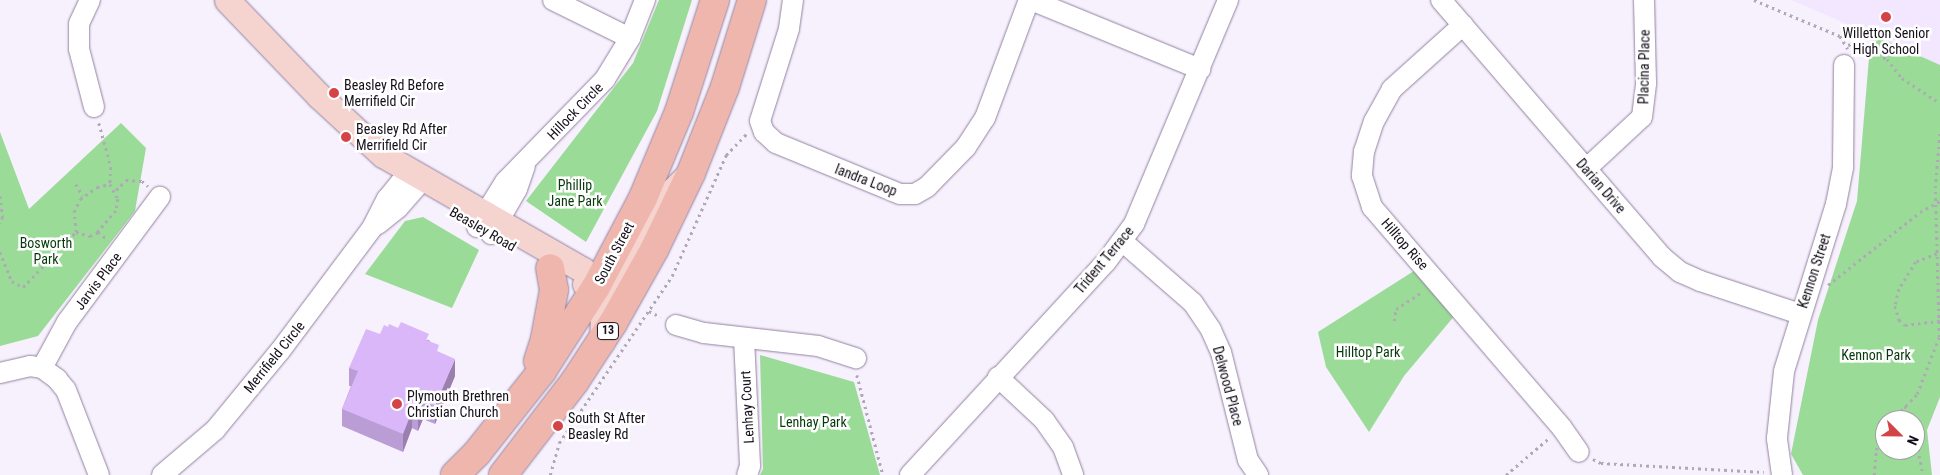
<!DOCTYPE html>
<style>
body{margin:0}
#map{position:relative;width:1940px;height:475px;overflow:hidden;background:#f7f0fd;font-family:"Roboto Condensed",sans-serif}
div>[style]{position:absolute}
.built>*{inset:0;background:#f3e6ff}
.green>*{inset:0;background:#9adb98}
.path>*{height:2.5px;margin-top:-1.25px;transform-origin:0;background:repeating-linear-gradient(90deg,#afa9b5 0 2.5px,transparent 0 6.5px)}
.roads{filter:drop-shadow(0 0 1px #9282a0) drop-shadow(0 0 1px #9282a0)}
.minor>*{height:20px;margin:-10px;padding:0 10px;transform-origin:10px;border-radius:10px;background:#fff}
.major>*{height:25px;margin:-12.5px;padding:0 12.5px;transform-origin:12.5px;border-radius:12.5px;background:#f5d3ce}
.highway>*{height:28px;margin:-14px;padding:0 14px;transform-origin:14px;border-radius:14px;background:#efb6ae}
.wall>*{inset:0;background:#bb9dd6}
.shaded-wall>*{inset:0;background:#9980ae}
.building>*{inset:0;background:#dab7f9}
.dots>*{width:14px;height:14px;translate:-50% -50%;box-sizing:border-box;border:2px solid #fff;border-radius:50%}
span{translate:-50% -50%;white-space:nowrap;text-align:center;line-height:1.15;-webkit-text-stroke:5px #fff;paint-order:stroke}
.shield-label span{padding:1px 4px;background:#fff;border:1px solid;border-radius:4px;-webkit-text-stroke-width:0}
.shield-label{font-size:12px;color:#150f1a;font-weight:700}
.poi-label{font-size:14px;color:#150f1a}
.left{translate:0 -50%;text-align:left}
.street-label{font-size:14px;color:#150f1a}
.park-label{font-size:14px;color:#06390a}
.north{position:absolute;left:1875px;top:410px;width:50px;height:50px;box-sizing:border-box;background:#fff;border:1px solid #a19fa3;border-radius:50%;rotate:113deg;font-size:14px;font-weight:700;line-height:20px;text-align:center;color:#150f1a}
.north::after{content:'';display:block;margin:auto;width:18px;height:22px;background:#d44447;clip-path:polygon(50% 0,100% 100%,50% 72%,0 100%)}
</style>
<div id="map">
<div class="built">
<div style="clip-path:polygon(1791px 0,1940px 0,1940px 65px,1871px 34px)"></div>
</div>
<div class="green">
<div style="clip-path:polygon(659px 0,692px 0,657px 111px,586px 242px,526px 201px,633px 63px)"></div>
<div style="clip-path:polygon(evenodd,1871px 34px,1940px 65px,1940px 397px,1927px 430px,1932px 475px,1803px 475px,1791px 454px,1818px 320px,1857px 201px,1871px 34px,1885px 420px,1915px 420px,1915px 450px,1885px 450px,1885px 420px)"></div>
<div style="clip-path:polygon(121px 123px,146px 148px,135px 211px,38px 336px,0 346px,0 132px,29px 209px)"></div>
<div style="clip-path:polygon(423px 217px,479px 250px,452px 308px,365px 274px,405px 221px)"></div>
<div style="clip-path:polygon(1417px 269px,1456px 314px,1404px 376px,1369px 432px,1326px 367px,1318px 332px)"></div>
<div style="clip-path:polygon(760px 355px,854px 382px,880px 475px,760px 475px,763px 469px)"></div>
</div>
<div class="path">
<div style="left:1754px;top:0;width:93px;rotate:22.7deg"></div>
<div style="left:1840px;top:36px;width:15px;rotate:58deg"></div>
<div style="left:1848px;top:45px;width:6px;rotate:-18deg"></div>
<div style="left:1854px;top:43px;width:37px;rotate:26deg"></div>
<div style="left:1887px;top:59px;width:24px;rotate:52deg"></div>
<div style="left:1902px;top:78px;width:45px;rotate:33.3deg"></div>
<div style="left:99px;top:123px;width:46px;rotate:74.7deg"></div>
<div style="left:111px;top:167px;width:17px;rotate:93deg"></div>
<div style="left:76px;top:184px;width:14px;rotate:60deg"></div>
<div style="left:116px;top:190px;width:14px;rotate:-45deg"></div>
<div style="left:126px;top:180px;width:16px;rotate:4deg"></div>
<div style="left:142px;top:181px;width:8px;rotate:40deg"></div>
<div style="left:0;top:196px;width:21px;rotate:82deg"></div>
<div style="left:3px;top:217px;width:7px;rotate:117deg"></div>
<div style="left:76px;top:232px;width:20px;rotate:-96deg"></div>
<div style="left:74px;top:212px;width:14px;rotate:-65deg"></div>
<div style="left:80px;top:199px;width:21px;rotate:-35deg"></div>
<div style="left:97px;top:187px;width:13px;rotate:-13deg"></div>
<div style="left:110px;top:184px;width:17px;rotate:62deg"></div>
<div style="left:118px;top:199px;width:12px;rotate:99deg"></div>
<div style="left:116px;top:211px;width:28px;rotate:131deg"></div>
<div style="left:0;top:252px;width:31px;rotate:68deg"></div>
<div style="left:12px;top:281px;width:13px;rotate:29deg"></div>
<div style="left:23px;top:287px;width:76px;rotate:-46.1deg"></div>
<div style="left:76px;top:232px;width:15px;rotate:16deg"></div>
<div style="left:90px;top:236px;width:9px;rotate:-27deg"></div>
<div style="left:98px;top:232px;width:13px;rotate:39deg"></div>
<div style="left:1937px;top:254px;width:22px;rotate:159deg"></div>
<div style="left:1916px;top:262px;width:32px;rotate:122deg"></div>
<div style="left:1899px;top:289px;width:17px;rotate:103deg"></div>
<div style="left:1895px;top:306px;width:15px;rotate:74deg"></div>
<div style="left:1899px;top:320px;width:8px;rotate:40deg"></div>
<div style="left:1905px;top:325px;width:35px;rotate:-7deg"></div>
<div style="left:1828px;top:285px;width:117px;rotate:-38.4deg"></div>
<div style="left:1920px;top:212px;width:23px;rotate:-29deg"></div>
<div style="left:649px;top:311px;width:13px;rotate:27deg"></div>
<div style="left:1394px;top:321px;width:12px;rotate:-81deg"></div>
<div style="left:1396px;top:309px;width:31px;rotate:-33deg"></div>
<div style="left:857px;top:375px;width:103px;rotate:75.4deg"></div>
<div style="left:1905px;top:406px;width:15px;rotate:67deg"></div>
<div style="left:1892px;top:420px;width:36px;rotate:-46deg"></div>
<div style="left:1917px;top:394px;width:61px;rotate:-68.9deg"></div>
<div style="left:1939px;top:337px;width:149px;rotate:-91.5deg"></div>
<div style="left:1935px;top:188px;width:58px;rotate:-85.1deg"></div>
<div style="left:1915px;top:430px;width:46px;rotate:79.9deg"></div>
<div style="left:1593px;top:459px;width:9px;rotate:27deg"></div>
<div style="left:1601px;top:463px;width:163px;rotate:3.2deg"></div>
<div style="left:550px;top:475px;width:33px;rotate:-74deg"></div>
<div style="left:559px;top:443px;width:202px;rotate:-55.9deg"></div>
<div style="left:672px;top:276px;width:133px;rotate:-65.9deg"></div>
<div style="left:726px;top:155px;width:30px;rotate:-46deg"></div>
<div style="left:1506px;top:475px;width:58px;rotate:-40.8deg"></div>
<div style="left:1874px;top:475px;width:25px;rotate:-85deg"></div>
<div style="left:1876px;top:450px;width:22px;rotate:-66deg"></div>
</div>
<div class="roads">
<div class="minor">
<div style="left:90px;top:0;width:26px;rotate:115deg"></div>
<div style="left:79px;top:24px;width:25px;rotate:90deg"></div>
<div style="left:79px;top:49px;width:60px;rotate:75.5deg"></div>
<div style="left:553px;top:0;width:86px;rotate:26.3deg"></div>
<div style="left:793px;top:0;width:29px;rotate:98deg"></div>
<div style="left:789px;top:29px;width:96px;rotate:107.5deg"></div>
<div style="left:760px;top:121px;width:12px;rotate:70deg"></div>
<div style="left:764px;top:132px;width:16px;rotate:43deg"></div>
<div style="left:776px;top:143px;width:134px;rotate:22.4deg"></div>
<div style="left:900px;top:194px;width:15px"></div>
<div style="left:915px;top:194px;width:14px;rotate:-30deg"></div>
<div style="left:927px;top:187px;width:56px;rotate:-45.7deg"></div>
<div style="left:966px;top:147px;width:35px;rotate:-57deg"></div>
<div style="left:985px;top:118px;width:126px;rotate:-69.6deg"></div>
<div style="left:1031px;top:0;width:183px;rotate:22.2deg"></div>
<div style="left:1441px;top:0;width:339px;rotate:49.3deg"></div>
<div style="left:1662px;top:257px;width:23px;rotate:40deg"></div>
<div style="left:1680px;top:272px;width:22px;rotate:24deg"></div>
<div style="left:1700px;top:281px;width:105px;rotate:18.3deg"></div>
<div style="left:1463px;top:25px;width:96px;rotate:138deg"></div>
<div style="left:1392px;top:89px;width:37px;rotate:119deg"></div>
<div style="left:1374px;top:121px;width:32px;rotate:108deg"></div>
<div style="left:1364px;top:151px;width:25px;rotate:95deg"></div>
<div style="left:1362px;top:176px;width:33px;rotate:72deg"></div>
<div style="left:1372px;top:207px;width:291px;rotate:49.3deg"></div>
<div style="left:1562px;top:428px;width:29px;rotate:55deg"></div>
<div style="left:1586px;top:169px;width:76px;rotate:-42.9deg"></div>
<div style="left:1642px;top:117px;width:35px;rotate:-83deg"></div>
<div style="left:1646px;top:82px;width:82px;rotate:-91.4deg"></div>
<div style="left:378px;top:224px;width:26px;rotate:-39deg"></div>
<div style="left:398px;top:208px;width:37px;rotate:-49deg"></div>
<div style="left:477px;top:227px;width:53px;rotate:-58.1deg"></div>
<div style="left:505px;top:182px;width:144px;rotate:-45.8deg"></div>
<div style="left:605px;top:79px;width:48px;rotate:-58.6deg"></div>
<div style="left:630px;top:38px;width:41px;rotate:-68.5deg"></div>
<div style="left:491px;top:234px;width:52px;rotate:-60deg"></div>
<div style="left:517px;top:189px;width:24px;rotate:-71deg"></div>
<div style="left:1122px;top:241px;width:94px;rotate:41.1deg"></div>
<div style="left:1193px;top:303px;width:32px;rotate:56deg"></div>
<div style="left:1211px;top:330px;width:24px;rotate:66deg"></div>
<div style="left:1221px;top:352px;width:111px;rotate:76deg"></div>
<div style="left:1248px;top:460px;width:18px;rotate:56deg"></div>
<div style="left:676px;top:325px;width:29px;rotate:16deg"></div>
<div style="left:704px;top:333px;width:115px;rotate:6.5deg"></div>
<div style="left:818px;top:346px;width:40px;rotate:18deg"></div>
<div style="left:744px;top:338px;width:128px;rotate:87.3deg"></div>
<div style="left:750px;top:466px;width:9px;rotate:108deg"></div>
<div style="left:42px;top:368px;width:52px;rotate:-61.5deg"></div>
<div style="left:67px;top:322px;width:156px;rotate:-53.4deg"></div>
<div style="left:0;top:373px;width:31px;rotate:-13deg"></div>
<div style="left:30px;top:366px;width:12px;rotate:9deg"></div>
<div style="left:42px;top:368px;width:19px;rotate:36deg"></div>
<div style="left:57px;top:379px;width:14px;rotate:51deg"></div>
<div style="left:66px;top:390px;width:91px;rotate:68.8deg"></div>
<div style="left:998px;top:377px;width:63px;rotate:43.1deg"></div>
<div style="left:1044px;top:420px;width:33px;rotate:55deg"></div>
<div style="left:1063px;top:447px;width:30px;rotate:70deg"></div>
<div style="left:162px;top:475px;width:70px;rotate:-40.3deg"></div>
<div style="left:215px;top:430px;width:102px;rotate:-50.6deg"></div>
<div style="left:280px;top:351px;width:154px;rotate:-53.2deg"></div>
<div style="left:372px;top:228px;width:33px;rotate:-63deg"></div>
<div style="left:387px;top:199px;width:36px;rotate:-51deg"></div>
<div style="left:910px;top:475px;width:289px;rotate:-47.4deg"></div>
<div style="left:1106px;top:262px;width:47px;rotate:-53.6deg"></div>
<div style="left:1134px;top:224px;width:243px;rotate:-67.2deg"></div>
<div style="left:1782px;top:475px;width:37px;rotate:-98deg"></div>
<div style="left:1777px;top:438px;width:67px;rotate:-84deg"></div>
<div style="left:1784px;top:371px;width:175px;rotate:-72.7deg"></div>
<div style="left:1836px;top:204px;width:38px;rotate:-79deg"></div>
<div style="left:1843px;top:167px;width:102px;rotate:-89.4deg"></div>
</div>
<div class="major">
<div style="left:227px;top:0;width:133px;rotate:46.2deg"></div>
<div style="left:319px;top:96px;width:87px;rotate:42.7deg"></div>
<div style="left:383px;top:155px;width:231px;rotate:29.9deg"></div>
<div style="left:583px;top:270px;width:38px;rotate:58deg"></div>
<div style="left:603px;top:302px;width:39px;rotate:91deg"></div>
<div style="left:585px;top:284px;width:11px;rotate:15deg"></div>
<div style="left:596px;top:287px;width:12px;rotate:-14deg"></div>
<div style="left:608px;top:284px;width:16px;rotate:-35deg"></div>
<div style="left:621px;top:275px;width:79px;rotate:-62.1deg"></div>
<div style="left:658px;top:205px;width:41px;rotate:-45deg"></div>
</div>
<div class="highway">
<div style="left:538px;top:361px;width:23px;rotate:-72deg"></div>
<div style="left:545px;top:339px;width:50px;rotate:-79.6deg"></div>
<div style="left:554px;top:290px;width:22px;rotate:-100deg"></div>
<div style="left:455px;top:475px;width:31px;rotate:-45deg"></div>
<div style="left:477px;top:453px;width:105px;rotate:-51.6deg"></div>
<div style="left:542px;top:371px;width:100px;rotate:-57.3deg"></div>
<div style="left:596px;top:287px;width:101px;rotate:-62.2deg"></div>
<div style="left:643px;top:198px;width:93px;rotate:-67.3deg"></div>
<div style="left:679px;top:112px;width:118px;rotate:-72.2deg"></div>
<div style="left:503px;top:475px;width:118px;rotate:-52.5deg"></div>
<div style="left:575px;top:381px;width:69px;rotate:-56.8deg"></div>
<div style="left:613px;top:323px;width:84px;rotate:-60.7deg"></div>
<div style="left:654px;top:250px;width:85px;rotate:-64.3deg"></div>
<div style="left:691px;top:173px;width:92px;rotate:-68.4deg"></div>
<div style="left:725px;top:87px;width:91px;rotate:-72.8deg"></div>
</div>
</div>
<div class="wall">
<div style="clip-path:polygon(380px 334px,429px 340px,455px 376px,435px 424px,423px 419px,418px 431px,412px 428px,403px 452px,342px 426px,342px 409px,351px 386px,349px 386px,349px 368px)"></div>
</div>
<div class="shaded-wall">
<div style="clip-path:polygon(455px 359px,455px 376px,435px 424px,435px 406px)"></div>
<div style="clip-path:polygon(423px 401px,423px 419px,418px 431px,418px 413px)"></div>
<div style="clip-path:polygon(412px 411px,412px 428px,403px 452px,403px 434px)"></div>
</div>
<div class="building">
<div style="clip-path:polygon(401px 322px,429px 334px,426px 340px,439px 345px,437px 351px,455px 359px,435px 406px,423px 401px,418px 413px,412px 411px,403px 434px,342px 409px,358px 371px,349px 368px,366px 329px,380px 334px,384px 325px,388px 327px,389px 324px,398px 328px)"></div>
</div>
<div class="dots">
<div style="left:1886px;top:17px;background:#d44447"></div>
<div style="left:334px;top:93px;background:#d44447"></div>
<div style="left:346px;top:137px;background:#d44447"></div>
<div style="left:397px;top:404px;background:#d44447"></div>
<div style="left:558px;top:426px;background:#d44447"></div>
</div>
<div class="shield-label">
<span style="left:608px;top:331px">13</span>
</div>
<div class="poi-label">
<span style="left:1886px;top:41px">Willetton Senior<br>High School</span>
<span class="left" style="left:344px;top:93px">Beasley Rd Before<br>Merrifield Cir</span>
<span class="left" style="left:356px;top:137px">Beasley Rd After<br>Merrifield Cir</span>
<span class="left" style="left:407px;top:404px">Plymouth Brethren<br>Christian Church</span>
<span class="left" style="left:568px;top:426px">South St After<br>Beasley Rd</span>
</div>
<div class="street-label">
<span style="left:1644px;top:67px;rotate:-89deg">Placina Place</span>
<span style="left:575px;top:111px;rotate:-46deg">Hillock Circle</span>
<span style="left:866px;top:180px;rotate:21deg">Iandra Loop</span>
<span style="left:1601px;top:186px;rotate:49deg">Darian Drive</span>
<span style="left:483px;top:229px;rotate:30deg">Beasley Road</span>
<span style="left:1405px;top:244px;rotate:49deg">Hilltop Rise</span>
<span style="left:614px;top:253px;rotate:-62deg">South Street</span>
<span style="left:1104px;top:260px;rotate:-50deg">Trident Terrace</span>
<span style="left:1814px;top:271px;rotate:-72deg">Kennon Street</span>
<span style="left:98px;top:281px;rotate:-53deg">Jarvis Place</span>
<span style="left:274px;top:357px;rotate:-51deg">Merrifield Circle</span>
<span style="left:1228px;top:386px;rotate:75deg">Delwood Place</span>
<span style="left:747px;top:407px;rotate:-93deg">Lenhay Court</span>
</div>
<div class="park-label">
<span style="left:575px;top:193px">Phillip<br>Jane Park</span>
<span style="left:46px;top:251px">Bosworth<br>Park</span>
<span style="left:1368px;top:352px">Hilltop Park</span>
<span style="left:1876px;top:355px">Kennon Park</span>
<span style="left:813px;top:422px">Lenhay Park</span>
</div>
<div class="north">N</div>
</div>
